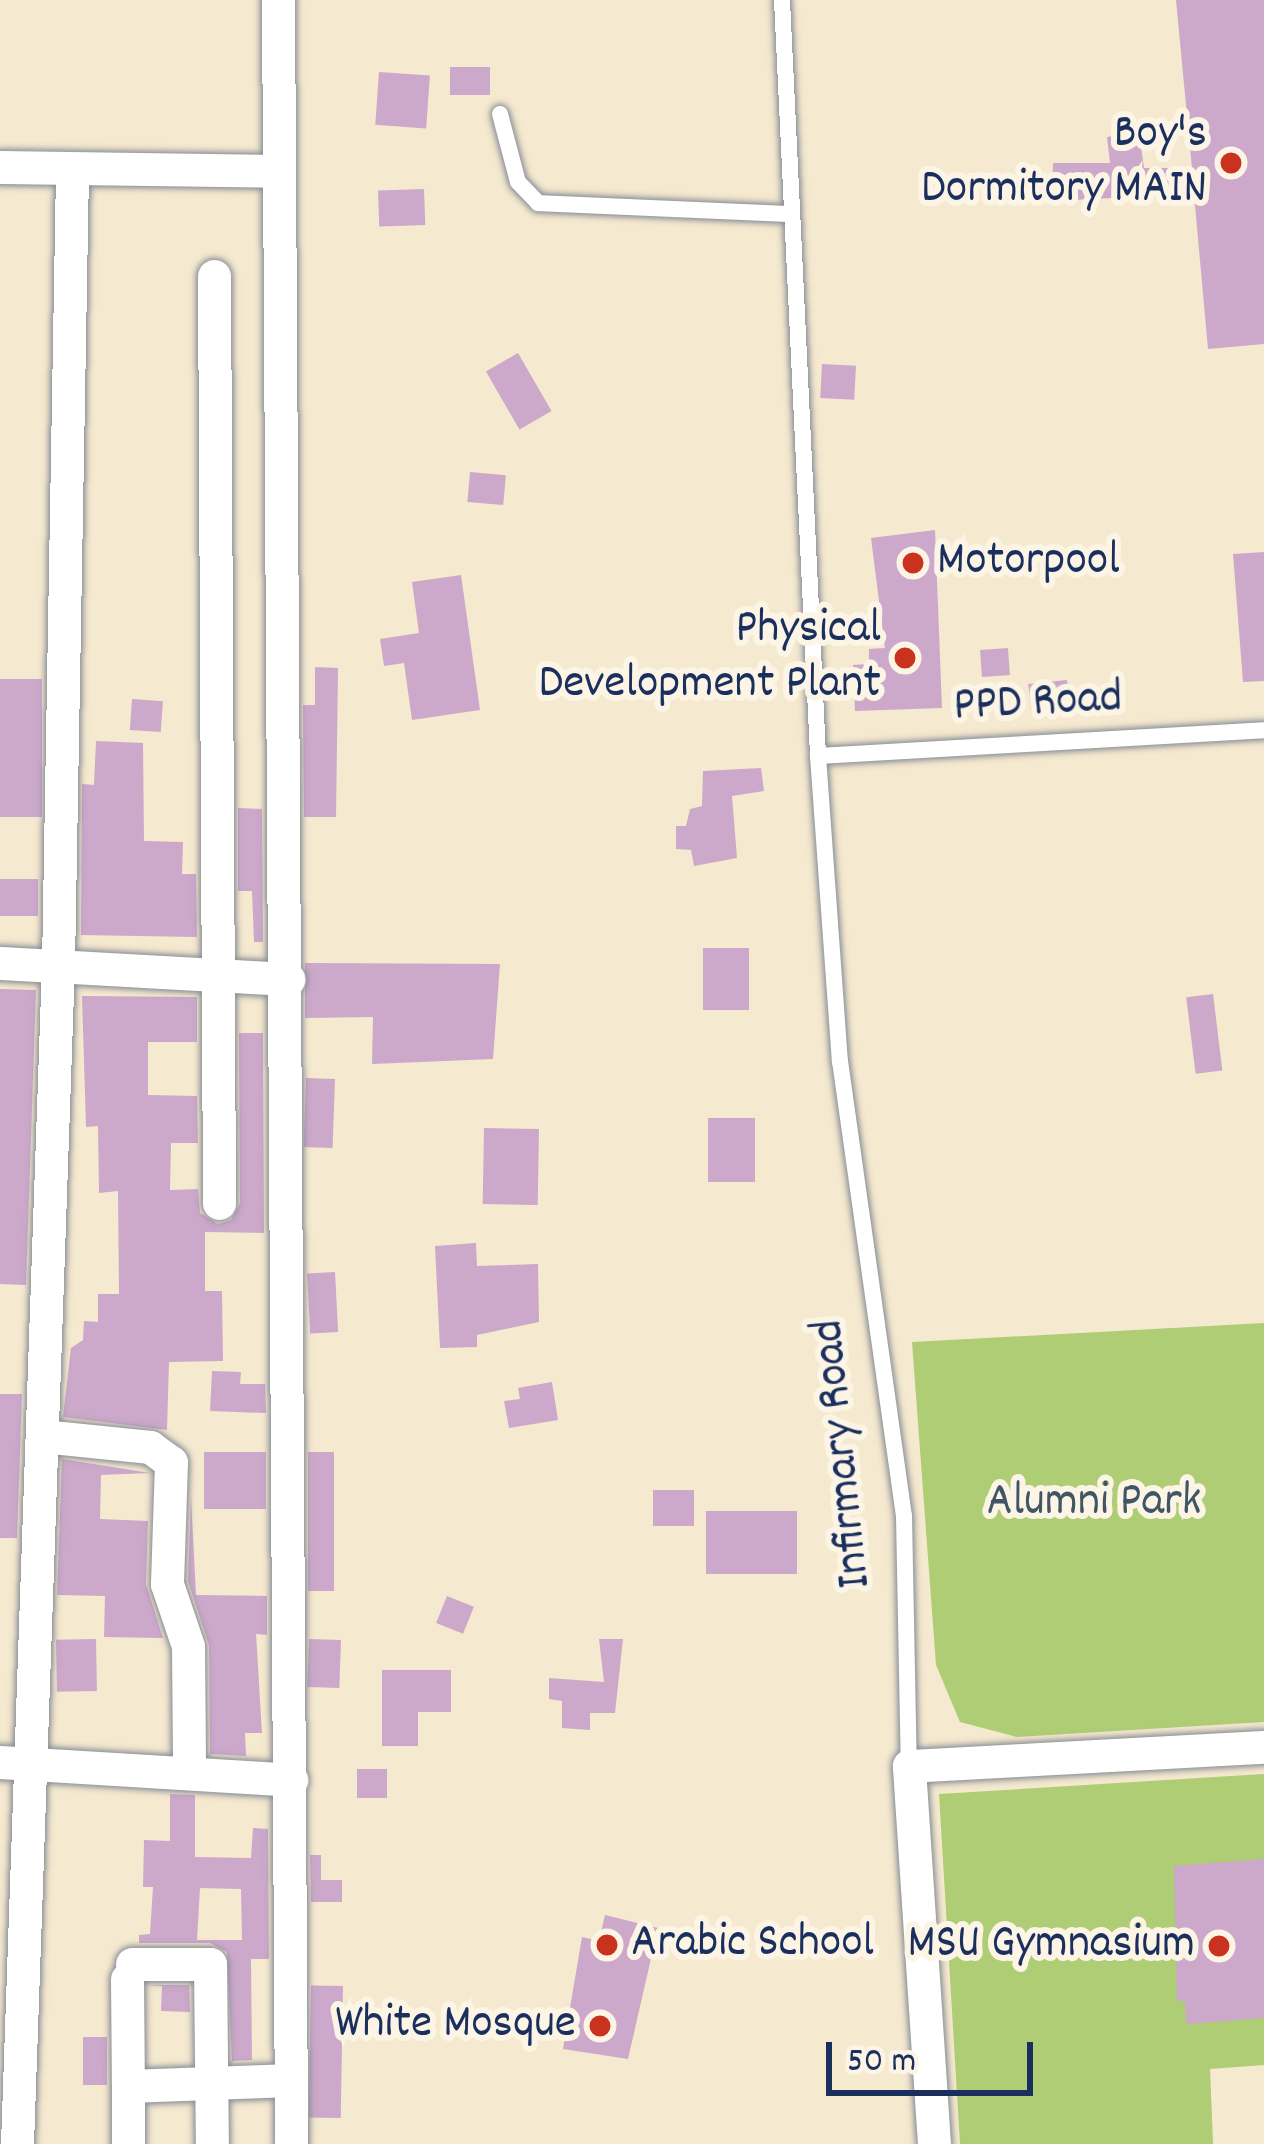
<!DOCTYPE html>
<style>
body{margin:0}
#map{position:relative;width:1264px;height:2144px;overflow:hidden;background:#f5e9cf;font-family:Dekko,sans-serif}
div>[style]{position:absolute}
.green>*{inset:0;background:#afcd75}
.building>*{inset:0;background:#cca8cb;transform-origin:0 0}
.roads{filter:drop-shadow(0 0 3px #888c96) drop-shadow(0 0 3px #888c96)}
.lane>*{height:16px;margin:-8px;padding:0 8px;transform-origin:8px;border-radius:8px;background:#fff}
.street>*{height:33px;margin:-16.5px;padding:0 16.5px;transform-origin:16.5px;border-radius:16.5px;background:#fff}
.dots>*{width:33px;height:33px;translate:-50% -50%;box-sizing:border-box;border:6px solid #fcf5e5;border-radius:50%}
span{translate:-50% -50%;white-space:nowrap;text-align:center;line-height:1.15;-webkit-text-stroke:12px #fcf5e5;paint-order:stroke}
.poi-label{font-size:48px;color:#1b2f5e}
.right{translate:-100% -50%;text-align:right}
.left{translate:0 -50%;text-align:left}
.street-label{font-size:48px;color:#1b2f5e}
.park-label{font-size:48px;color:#405664}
.scale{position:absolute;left:826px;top:2042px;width:207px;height:54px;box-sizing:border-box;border:6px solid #1b2f5e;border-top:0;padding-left:15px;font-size:36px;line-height:42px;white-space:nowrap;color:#1b2f5e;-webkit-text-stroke:9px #fcf5e5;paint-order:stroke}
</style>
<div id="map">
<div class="green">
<div style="clip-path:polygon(1264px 1323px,1264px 1722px,1017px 1737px,960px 1722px,936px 1665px,912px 1342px)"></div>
<div style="clip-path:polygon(1264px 1774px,1264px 2065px,1210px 2069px,1213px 2144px,960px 2144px,939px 1794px)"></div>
</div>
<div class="building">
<div style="clip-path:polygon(1176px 0,1264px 0,1264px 344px,1208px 349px,1194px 194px,1052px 201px,1053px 163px,1110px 163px,1107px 137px,1139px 132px,1144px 168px,1192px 168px)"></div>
<div style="left:450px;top:67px;width:40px;height:28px"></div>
<div style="left:379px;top:72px;width:51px;height:53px;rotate:4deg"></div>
<div style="left:424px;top:189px;width:36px;height:46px;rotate:88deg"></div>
<div style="left:518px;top:353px;width:67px;height:37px;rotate:60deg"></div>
<div style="left:822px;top:364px;width:34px;height:34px;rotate:3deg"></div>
<div style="left:470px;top:472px;width:36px;height:30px;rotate:5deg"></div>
<div style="clip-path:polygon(935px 530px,942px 708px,855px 711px,853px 665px,869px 664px,869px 649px,885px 648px,871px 538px)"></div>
<div style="clip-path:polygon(1264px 552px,1264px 681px,1243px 682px,1233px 554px)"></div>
<div style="clip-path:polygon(461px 575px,480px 710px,412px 720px,404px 663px,384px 666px,380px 639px,419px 633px,412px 582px)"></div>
<div style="left:1008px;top:648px;width:27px;height:28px;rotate:86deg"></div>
<div style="clip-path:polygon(315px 667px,338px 668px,336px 817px,304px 817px,303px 705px,315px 705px)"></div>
<div style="left:0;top:679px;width:42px;height:138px"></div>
<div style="left:1067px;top:680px;width:30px;height:39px;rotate:84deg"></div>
<div style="left:132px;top:699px;width:31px;height:31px;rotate:4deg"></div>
<div style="clip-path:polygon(96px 741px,143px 743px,144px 841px,183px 842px,182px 874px,196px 874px,197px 937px,81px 935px,82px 784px,94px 785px)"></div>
<div style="clip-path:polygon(761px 768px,764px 791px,732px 796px,737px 858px,694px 866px,691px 850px,676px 849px,676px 826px,686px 826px,690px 809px,702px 806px,703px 771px)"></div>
<div style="clip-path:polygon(238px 808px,262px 809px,263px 942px,254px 942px,252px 891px,238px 891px)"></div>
<div style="left:38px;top:879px;width:37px;height:38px;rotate:90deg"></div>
<div style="left:749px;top:948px;width:62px;height:46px;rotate:90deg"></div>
<div style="clip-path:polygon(305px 963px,500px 964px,493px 1059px,372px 1064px,373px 1017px,305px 1018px)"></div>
<div style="clip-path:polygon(0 989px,36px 990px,26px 1285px,0 1284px)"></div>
<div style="left:1213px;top:994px;width:77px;height:27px;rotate:83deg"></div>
<div style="clip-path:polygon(82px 996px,197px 997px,197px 1042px,148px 1042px,148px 1095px,197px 1096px,198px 1143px,171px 1143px,170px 1190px,198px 1189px,200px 1213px,218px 1224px,231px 1220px,240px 1203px,239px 1033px,263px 1033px,264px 1233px,205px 1232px,205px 1291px,222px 1291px,223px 1361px,169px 1362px,167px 1430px,63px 1417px,71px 1348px,83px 1340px,84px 1321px,98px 1322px,98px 1294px,119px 1294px,118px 1191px,99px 1193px,98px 1126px,86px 1127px)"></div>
<div style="left:306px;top:1078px;width:29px;height:69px;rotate:2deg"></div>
<div style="left:708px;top:1118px;width:47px;height:64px"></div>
<div style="left:539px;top:1129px;width:76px;height:55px;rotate:91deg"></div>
<div style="clip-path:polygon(476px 1243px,477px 1266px,538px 1264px,539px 1322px,477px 1335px,477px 1347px,440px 1348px,435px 1246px)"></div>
<div style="left:335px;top:1272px;width:60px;height:28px;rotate:87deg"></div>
<div style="clip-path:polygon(212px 1371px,241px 1372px,240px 1384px,265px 1384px,266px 1413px,210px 1411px)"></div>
<div style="clip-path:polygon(552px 1382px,558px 1420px,509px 1428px,504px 1401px,520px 1399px,518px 1388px)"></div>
<div style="clip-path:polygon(0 1394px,22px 1394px,17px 1538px,0 1538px)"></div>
<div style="left:204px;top:1452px;width:62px;height:57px"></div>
<div style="left:308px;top:1452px;width:26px;height:139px"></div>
<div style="clip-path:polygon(62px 1459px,150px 1473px,101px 1475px,100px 1519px,148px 1521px,146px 1584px,163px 1638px,104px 1637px,105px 1596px,57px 1595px)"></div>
<div style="left:653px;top:1490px;width:41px;height:36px"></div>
<div style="clip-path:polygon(191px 1496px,196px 1595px,267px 1596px,267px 1635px,256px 1634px,262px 1733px,245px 1733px,246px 1756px,210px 1754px,209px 1645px,188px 1581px)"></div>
<div style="left:706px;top:1511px;width:91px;height:63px"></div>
<div style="left:447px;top:1596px;width:29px;height:29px;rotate:22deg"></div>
<div style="left:96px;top:1639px;width:52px;height:40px;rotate:89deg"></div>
<div style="left:309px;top:1639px;width:32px;height:48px;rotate:2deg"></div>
<div style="clip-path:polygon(599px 1639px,623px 1639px,615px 1713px,590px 1713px,590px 1730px,562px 1728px,562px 1701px,549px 1699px,549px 1678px,604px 1682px)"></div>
<div style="clip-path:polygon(382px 1670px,451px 1670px,451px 1712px,418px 1712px,418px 1746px,382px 1746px)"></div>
<div style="left:357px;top:1769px;width:30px;height:29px"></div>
<div style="clip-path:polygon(evenodd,170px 1794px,195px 1795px,195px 1857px,251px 1858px,253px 1828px,268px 1829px,269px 1959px,251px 1959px,252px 2060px,232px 2061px,227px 1952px,210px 1943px,139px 1943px,139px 1935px,150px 1934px,153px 1887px,143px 1887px,144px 1840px,170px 1841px,170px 1794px,200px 1888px,241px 1889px,242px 1940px,197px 1940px,200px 1888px)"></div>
<div style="clip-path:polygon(310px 1855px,321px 1855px,321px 1880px,342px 1880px,342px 1902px,311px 1902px)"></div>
<div style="clip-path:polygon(1264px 1859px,1264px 2018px,1186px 2024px,1185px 2001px,1177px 2001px,1174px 1866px)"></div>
<div style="clip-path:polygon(605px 1915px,658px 1928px,628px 2059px,563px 2049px,582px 1937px,599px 1941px)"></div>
<div style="clip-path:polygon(148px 1985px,189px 1985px,190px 2012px,161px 2011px,162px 1986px)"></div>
<div style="left:343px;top:1986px;width:132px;height:32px;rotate:91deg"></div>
<div style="left:83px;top:2037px;width:24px;height:48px"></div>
</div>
<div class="roads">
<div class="lane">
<div style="left:782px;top:0;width:757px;rotate:87.27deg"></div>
<div style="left:818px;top:756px;width:306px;rotate:85.9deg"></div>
<div style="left:840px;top:1061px;width:459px;rotate:82deg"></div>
<div style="left:904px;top:1516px;width:250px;rotate:88.9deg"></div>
<div style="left:500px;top:114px;width:70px;rotate:75.2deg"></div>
<div style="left:518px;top:182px;width:29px;rotate:46deg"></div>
<div style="left:538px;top:203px;width:254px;rotate:2.5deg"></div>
<div style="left:818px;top:756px;width:447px;rotate:-3.3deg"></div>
</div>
<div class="street">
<div style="left:278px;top:0;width:2144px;rotate:89.65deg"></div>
<div style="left:0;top:167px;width:279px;rotate:0.8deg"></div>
<div style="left:214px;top:276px;width:927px;rotate:89.69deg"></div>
<div style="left:0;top:963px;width:289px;rotate:3.2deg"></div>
<div style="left:42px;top:1436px;width:109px;rotate:5.8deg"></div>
<div style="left:150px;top:1447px;width:26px;rotate:36deg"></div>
<div style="left:171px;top:1462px;width:122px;rotate:91.9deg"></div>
<div style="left:167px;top:1584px;width:65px;rotate:71.3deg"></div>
<div style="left:188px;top:1646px;width:126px;rotate:89.5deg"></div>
<div style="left:0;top:1762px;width:292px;rotate:3.5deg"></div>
<div style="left:132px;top:1964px;width:78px"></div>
<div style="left:210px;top:1964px;width:180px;rotate:89.4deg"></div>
<div style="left:127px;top:1979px;width:107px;rotate:89.5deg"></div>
<div style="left:128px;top:2086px;width:163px;rotate:-2.1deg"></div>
<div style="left:17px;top:2144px;width:1180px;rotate:-88.01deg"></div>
<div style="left:58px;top:965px;width:795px;rotate:-88.99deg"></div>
<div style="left:128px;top:2144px;width:58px;rotate:-90deg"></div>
<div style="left:934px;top:2144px;width:379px;rotate:-93.8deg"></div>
<div style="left:909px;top:1766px;width:356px;rotate:-3.1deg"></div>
</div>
</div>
<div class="dots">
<div style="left:1231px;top:163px;background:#c8321e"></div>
<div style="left:913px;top:563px;background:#c8321e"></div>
<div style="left:905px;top:658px;background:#c8321e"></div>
<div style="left:607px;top:1945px;background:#c8321e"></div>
<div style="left:1219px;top:1946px;background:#c8321e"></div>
<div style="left:600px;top:2026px;background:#c8321e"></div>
</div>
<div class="poi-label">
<span class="right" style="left:1207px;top:163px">Boy's<br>Dormitory MAIN</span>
<span class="left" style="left:937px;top:563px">Motorpool</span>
<span class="right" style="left:881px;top:658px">Physical<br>Development Plant</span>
<span class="left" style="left:631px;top:1945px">Arabic School</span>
<span class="right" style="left:1195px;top:1946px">MSU Gymnasium</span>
<span class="right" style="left:576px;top:2026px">White Mosque</span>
</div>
<div class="street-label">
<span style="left:1038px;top:704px;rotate:-3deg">PPD Road</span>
<span style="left:844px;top:1454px;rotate:-96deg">Infirmary Road</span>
</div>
<div class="park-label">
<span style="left:1094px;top:1504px">Alumni Park</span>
</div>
<div class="scale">50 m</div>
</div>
